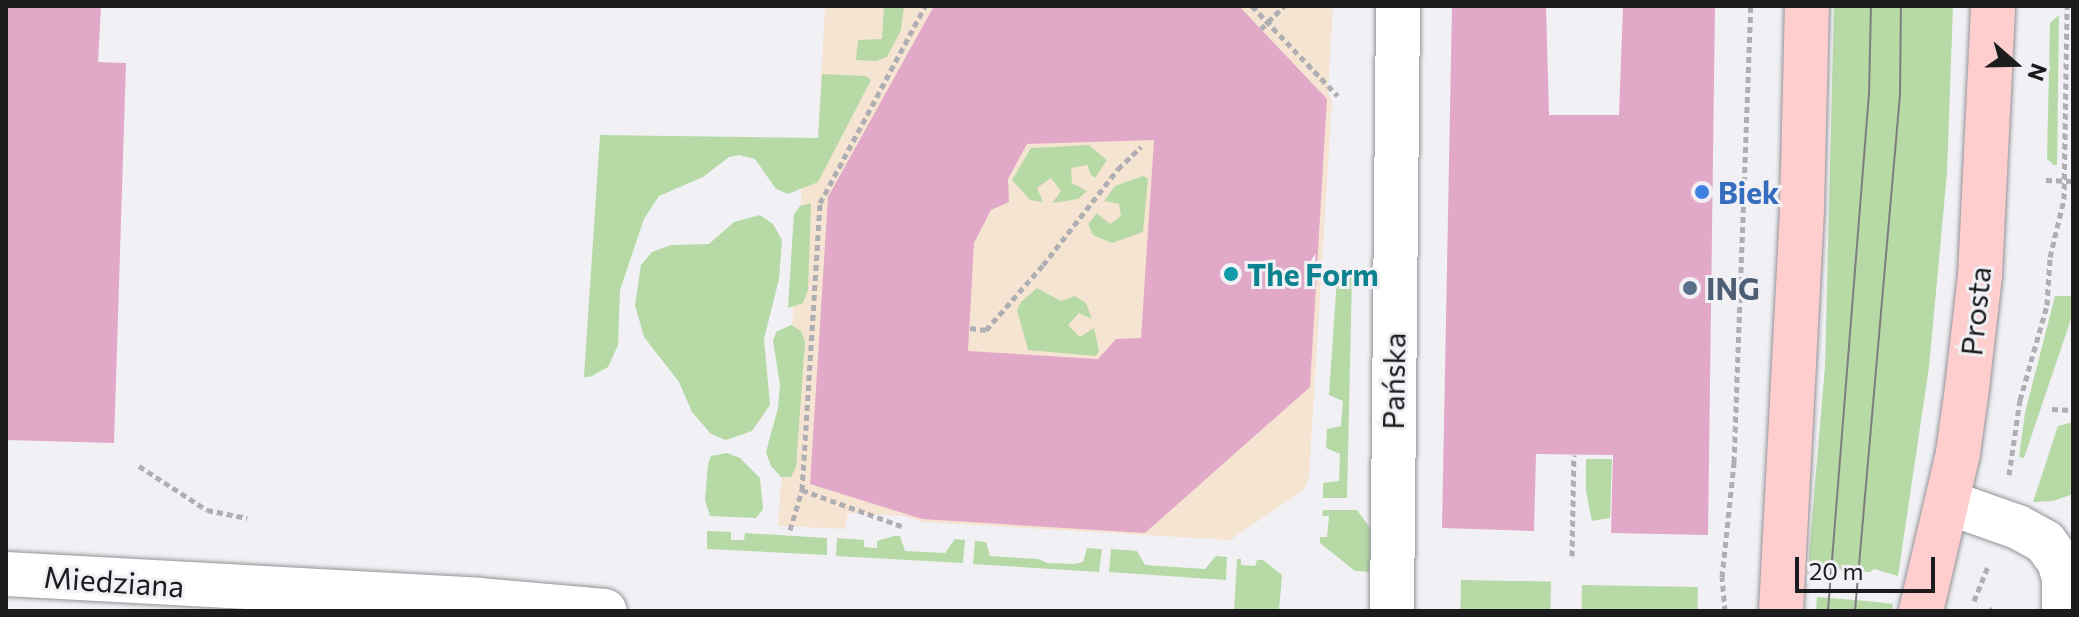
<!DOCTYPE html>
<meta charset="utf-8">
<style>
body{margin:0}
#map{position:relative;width:2079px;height:617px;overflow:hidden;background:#f1f1f5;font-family:Commissioner,sans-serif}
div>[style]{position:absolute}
.commercial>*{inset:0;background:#f6e4d3}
.green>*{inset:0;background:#b6d9a6;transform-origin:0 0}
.building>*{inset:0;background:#e2a8c8}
.path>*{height:5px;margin-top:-2.5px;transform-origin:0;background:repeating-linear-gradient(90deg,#afafb3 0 6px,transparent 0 10px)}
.roads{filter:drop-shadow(0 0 2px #939398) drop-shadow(0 0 2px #939398)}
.minor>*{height:44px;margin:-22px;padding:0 22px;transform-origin:22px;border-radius:22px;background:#fff}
.major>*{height:44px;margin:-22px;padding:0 22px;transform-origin:22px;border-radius:22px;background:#fecdcd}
.tram>*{height:2px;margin:-1px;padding:0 1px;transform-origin:1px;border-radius:1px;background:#7d7d80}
.dots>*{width:22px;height:22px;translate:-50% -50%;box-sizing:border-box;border:4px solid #f1f1f5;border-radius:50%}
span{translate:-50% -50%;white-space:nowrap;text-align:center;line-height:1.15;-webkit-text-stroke:6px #f1f1f5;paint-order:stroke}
.shop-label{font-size:30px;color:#366cbe;font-weight:700}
.left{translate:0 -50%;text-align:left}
.culture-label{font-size:30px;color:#0d838f;font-weight:700}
.service-label{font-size:30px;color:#4e5e75;font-weight:700}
.street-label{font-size:30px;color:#1c1c1e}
.frame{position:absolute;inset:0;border:8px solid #1c1c1e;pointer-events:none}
.north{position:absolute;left:1975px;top:24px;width:80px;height:80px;-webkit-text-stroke:6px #f1f1f5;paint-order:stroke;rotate:110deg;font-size:22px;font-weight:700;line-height:32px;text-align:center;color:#1c1c1e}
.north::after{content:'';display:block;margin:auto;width:28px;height:36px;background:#1c1c1e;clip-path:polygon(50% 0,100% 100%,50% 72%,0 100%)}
.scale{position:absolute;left:1795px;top:557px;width:140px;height:36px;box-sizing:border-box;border:4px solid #1c1c1e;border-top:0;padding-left:10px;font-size:24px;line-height:28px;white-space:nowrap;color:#1c1c1e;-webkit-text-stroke:6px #f1f1f5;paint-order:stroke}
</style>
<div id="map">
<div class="commercial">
<div style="clip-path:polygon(825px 6px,1333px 6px,1328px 92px,1332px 101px,1309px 477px,1304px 490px,1230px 540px,923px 522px,904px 516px,848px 513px,845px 529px,778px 526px,805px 139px,818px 138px)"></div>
</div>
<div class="green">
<div style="clip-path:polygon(884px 6px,904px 6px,901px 30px,887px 57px,876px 61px,856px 60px,858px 40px,882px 39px)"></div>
<div style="clip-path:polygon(1834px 6px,1953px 6px,1947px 173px,1929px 367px,1898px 576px,1874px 569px,1870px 572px,1808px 567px,1825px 366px)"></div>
<div style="clip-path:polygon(2059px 15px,2057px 165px,2054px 165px,2047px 159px,2050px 23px)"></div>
<div style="clip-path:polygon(822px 74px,866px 76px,871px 80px,818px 182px,788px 194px,776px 189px,755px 159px,739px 155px,729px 157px,703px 177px,659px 196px,644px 219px,620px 290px,618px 345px,608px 367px,590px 377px,584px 377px,600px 135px,818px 138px)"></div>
<div style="clip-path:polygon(1089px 145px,1107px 160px,1095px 178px,1090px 174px,1088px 165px,1071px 168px,1072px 183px,1087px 191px,1078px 199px,1052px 203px,1061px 191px,1051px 178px,1037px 188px,1043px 202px,1030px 200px,1012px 180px,1031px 148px)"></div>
<div style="clip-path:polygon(1143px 176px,1148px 179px,1143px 232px,1112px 243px,1093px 235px,1088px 224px,1097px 213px,1110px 224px,1121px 216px,1119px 204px,1104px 201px,1115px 186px)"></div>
<div style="clip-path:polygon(811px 203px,808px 290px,803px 303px,788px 308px,794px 214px,800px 206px)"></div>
<div style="clip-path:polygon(760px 215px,773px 224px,782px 240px,779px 279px,764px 339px,770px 405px,752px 431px,726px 440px,711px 434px,692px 412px,679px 382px,644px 337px,635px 305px,641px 265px,652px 252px,671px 245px,709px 244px,734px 222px)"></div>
<div style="clip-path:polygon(1337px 277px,1352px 277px,1347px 498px,1323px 498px,1323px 483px,1339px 481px,1340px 454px,1326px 448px,1327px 429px,1341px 426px,1343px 401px,1329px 395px)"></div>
<div style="clip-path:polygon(1037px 288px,1061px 301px,1075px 296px,1086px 303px,1092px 319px,1079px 313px,1068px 325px,1080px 337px,1094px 328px,1099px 351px,1096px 356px,1028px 350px,1017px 310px,1021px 302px)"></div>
<div style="clip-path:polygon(2055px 296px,2073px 296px,2073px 313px,2024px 458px,2019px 457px,2025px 413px)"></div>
<div style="clip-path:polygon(791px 325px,801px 331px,805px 342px,796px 467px,791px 477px,781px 477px,771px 466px,766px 452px,778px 408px,780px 385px,773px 341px,776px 332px)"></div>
<div style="clip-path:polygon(2073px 422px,2073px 494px,2053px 501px,2033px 502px,2058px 426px)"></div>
<div style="clip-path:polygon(727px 453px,740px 458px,760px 478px,763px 509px,756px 518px,710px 516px,705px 500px,708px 464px,711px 456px)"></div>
<div style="clip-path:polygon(1586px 459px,1612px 459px,1610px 518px,1592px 521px,1586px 492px)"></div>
<div style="clip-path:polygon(1323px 510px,1357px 510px,1373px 532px,1372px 572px,1355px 571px,1320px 543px,1320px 537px,1327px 537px,1329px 516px,1322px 516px)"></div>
<div style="clip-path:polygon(707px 531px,731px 532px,731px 540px,744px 540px,745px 533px,827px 538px,827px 555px,707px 549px)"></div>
<div style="clip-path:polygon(894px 536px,900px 536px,905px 551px,945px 553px,955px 539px,965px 540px,963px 563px,836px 556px,837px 538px,864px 540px,864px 547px,877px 548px,877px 541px)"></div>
<div style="clip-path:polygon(975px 541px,986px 542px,990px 556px,1038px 559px,1048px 563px,1074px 564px,1083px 562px,1087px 548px,1102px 549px,1099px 572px,973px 564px)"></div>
<div style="clip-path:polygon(1111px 549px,1137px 551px,1145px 565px,1205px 569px,1216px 556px,1227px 557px,1226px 580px,1109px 572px)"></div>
<div style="clip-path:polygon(1237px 559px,1241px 559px,1241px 565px,1255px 566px,1257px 560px,1263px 560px,1282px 575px,1279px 611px,1234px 611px)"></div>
<div style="left:1461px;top:580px;width:90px;height:29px;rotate:1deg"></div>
<div style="left:1582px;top:585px;width:116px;height:26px;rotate:1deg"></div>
<div style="clip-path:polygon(1817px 597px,1867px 601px,1893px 604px,1892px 611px,1816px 611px)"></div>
</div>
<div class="building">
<div style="clip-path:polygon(6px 6px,101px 6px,98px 62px,126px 63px,114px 443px,6px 440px)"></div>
<div style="clip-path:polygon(evenodd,934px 6px,1239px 6px,1327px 99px,1310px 387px,1145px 533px,922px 519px,810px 484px,828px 197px,934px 6px,1154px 140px,1141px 338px,1116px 339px,1098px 359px,968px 351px,974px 243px,991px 210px,1009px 202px,1008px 179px,1027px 144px,1154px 140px)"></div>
<div style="clip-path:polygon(1452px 6px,1546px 6px,1549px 115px,1619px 115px,1623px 6px,1715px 6px,1708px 535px,1611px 533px,1613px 455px,1536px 454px,1534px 531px,1442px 528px)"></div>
</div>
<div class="path">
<div style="left:1252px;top:6px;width:124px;rotate:46.3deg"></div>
<div style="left:1261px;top:29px;width:33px;rotate:-45deg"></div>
<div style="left:2046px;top:180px;width:27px;rotate:2deg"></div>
<div style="left:970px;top:328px;width:16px;rotate:7deg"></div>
<div style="left:986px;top:330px;width:86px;rotate:-48.8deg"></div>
<div style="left:1043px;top:265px;width:122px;rotate:-52deg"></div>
<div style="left:1118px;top:169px;width:32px;rotate:-44deg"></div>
<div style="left:2052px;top:409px;width:21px;rotate:3deg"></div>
<div style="left:139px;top:466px;width:81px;rotate:32.9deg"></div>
<div style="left:207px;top:510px;width:41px;rotate:11.3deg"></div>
<div style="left:2009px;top:475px;width:76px;rotate:-81.7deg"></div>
<div style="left:2020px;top:400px;width:99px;rotate:-74.1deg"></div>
<div style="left:2047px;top:305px;width:48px;rotate:-86.4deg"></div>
<div style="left:2050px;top:257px;width:60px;rotate:-76.4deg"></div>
<div style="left:2064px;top:199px;width:193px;rotate:-89.1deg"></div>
<div style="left:802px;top:490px;width:109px;rotate:19.9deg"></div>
<div style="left:790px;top:530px;width:42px;rotate:-73.3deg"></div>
<div style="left:802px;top:490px;width:288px;rotate:-86.4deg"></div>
<div style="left:820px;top:203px;width:223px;rotate:-61.9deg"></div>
<div style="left:1572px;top:556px;width:101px;rotate:-88.9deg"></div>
<div style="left:1974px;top:601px;width:38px;rotate:-68deg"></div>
<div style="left:1989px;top:608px;width:4px;rotate:56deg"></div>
<div style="left:1725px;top:611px;width:34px;rotate:-95deg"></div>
<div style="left:1722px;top:577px;width:116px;rotate:-84deg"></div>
<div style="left:1734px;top:462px;width:456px;rotate:-87.9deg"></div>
</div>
<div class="roads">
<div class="minor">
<div style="left:1947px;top:502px;width:75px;rotate:19.4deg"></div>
<div style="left:2018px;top:527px;width:31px;rotate:29deg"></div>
<div style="left:2045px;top:542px;width:24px;rotate:54deg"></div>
<div style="left:2059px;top:561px;width:19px;rotate:74deg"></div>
<div style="left:2064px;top:579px;width:32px;rotate:90deg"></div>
<div style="left:6px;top:574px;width:474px;rotate:3.1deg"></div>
<div style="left:479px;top:600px;width:126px;rotate:5deg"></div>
<div style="left:1392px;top:611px;width:605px;rotate:-89.43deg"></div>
</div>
<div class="major">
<div style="left:1781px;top:611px;width:404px;rotate:-87deg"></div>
<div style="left:1802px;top:208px;width:202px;rotate:-88.6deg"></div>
<div style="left:1921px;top:611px;width:162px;rotate:-76.8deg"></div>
<div style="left:1958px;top:453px;width:66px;rotate:-82.1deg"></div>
<div style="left:1967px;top:388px;width:114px;rotate:-83.4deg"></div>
<div style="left:1980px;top:275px;width:269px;rotate:-87.2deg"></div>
</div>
</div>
<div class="tram">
<div style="left:1828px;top:611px;width:519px;rotate:-85.47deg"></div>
<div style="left:1869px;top:94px;width:88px;rotate:-88.7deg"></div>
<div style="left:1855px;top:611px;width:518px;rotate:-85.02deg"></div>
<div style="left:1900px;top:95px;width:89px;rotate:-89.4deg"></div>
</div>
<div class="dots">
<div style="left:1702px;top:192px;background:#3f7fe0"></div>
<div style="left:1231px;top:274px;background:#0f9aa8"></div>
<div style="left:1690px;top:288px;background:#5c6f8a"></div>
</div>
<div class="shop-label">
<span class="left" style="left:1718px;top:192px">Biek</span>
</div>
<div class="culture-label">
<span class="left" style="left:1247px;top:274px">The Form</span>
</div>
<div class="service-label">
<span class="left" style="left:1706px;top:288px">ING</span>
</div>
<div class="street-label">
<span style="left:1975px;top:311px;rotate:-84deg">Prosta</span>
<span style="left:1393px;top:381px;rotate:-89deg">Pańska</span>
<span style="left:114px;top:581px;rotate:4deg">Miedziana</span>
</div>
<div class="frame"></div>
<div class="north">N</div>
<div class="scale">20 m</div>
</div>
